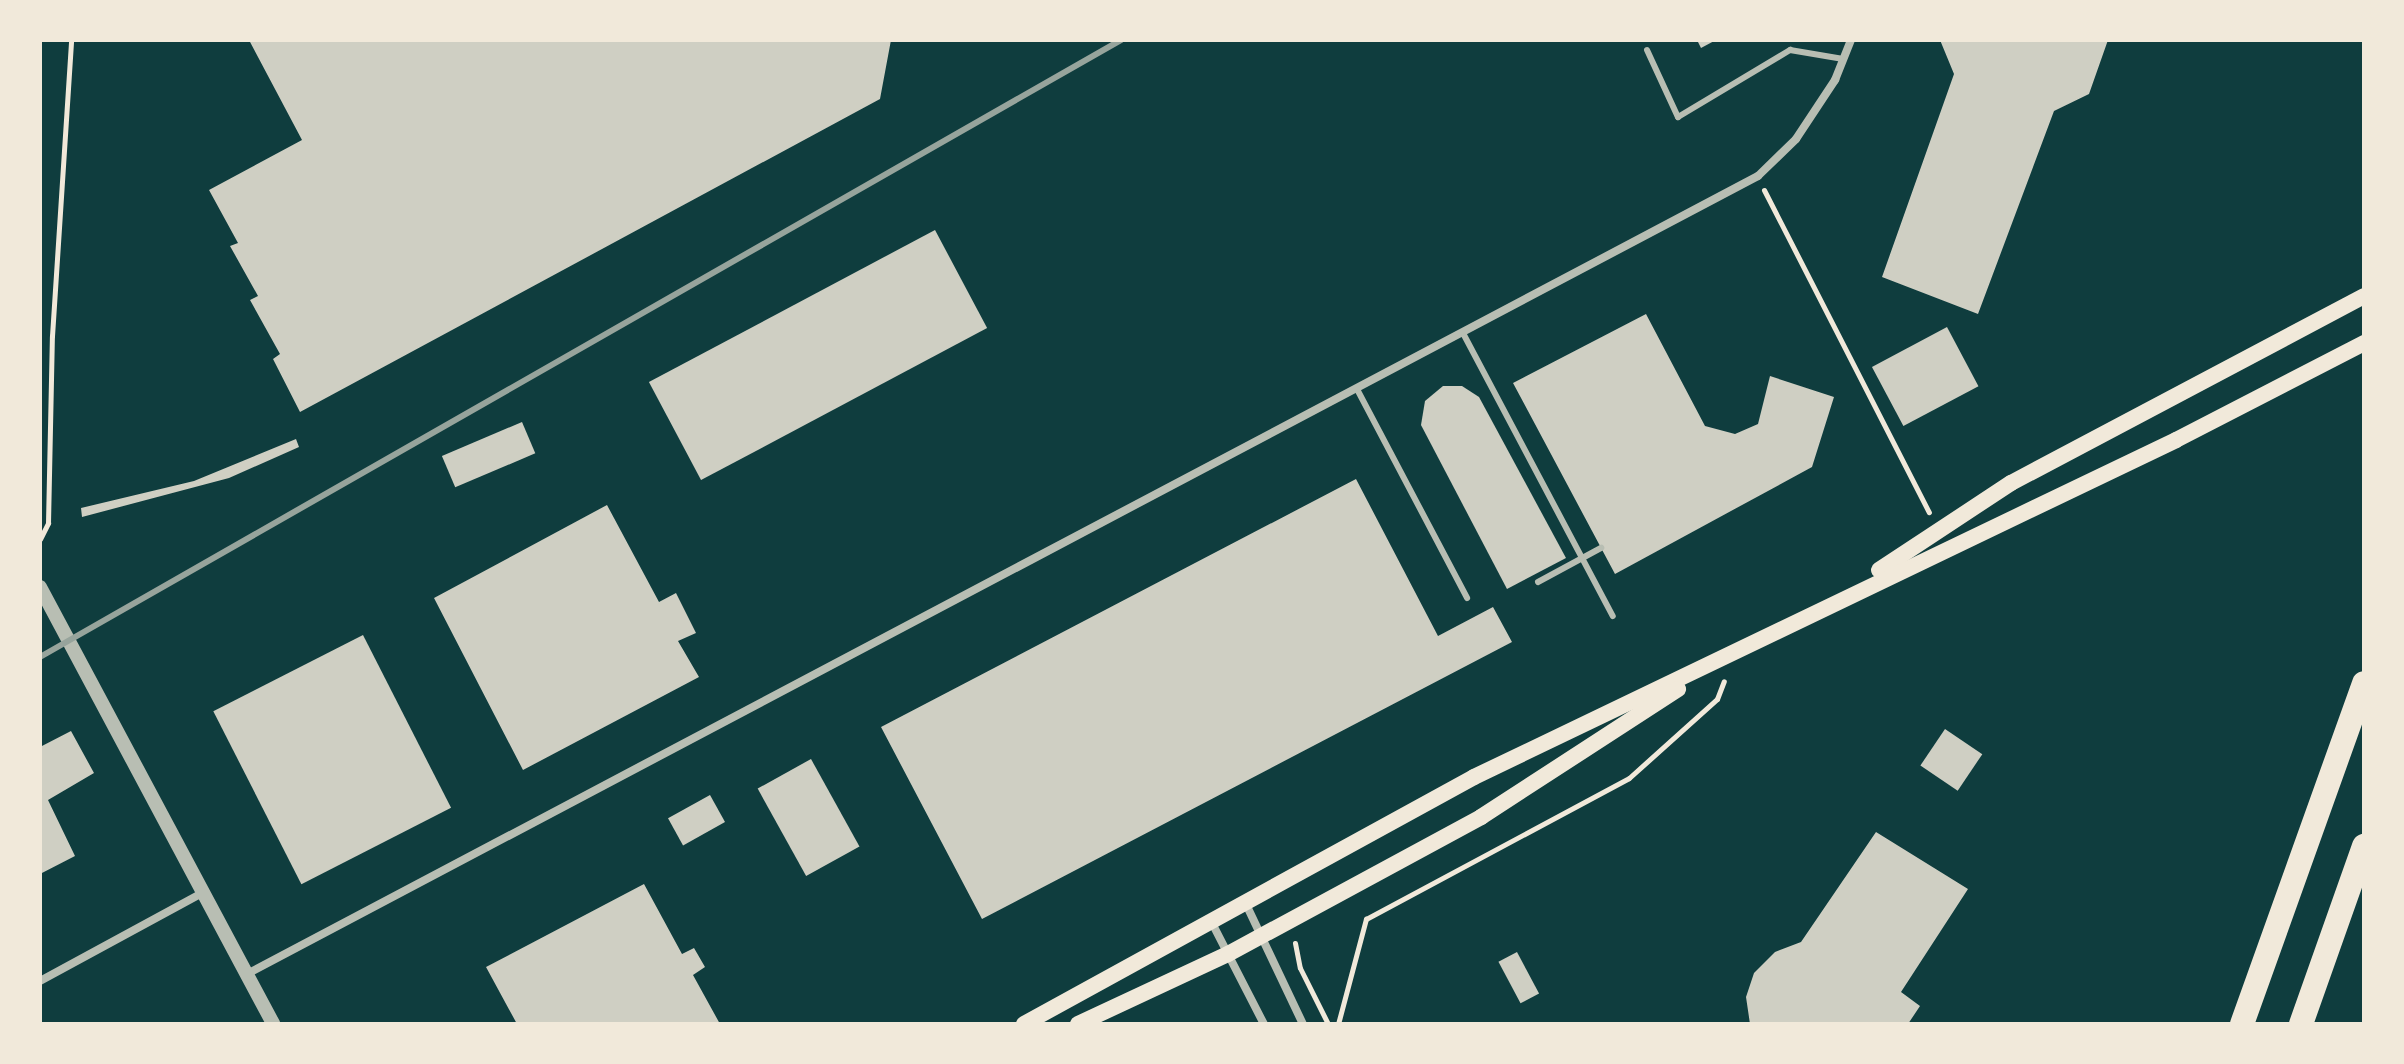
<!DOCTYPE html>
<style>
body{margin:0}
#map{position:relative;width:2404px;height:1064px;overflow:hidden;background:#0f3d3e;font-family:"Alegreya Sans",sans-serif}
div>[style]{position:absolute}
.building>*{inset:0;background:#cfcfc3;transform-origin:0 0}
.path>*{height:5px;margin:-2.5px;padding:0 2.5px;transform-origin:2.5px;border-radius:2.5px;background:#f1e9da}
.service>*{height:6px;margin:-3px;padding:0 3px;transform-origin:3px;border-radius:3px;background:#b8beb3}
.minor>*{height:8px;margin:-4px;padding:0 4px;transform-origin:4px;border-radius:4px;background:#b8beb3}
.tertiary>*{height:14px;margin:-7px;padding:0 7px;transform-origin:7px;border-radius:7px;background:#b8beb3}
.secondary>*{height:16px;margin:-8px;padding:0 8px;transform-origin:8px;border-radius:8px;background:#f1e9da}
.motorway>*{height:24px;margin:-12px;padding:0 12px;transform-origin:12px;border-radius:12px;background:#f1e9da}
.rail>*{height:6px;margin:-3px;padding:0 3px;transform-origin:3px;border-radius:3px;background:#97a49c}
span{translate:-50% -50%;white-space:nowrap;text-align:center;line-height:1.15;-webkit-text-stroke:8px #f1e9da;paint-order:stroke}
.frame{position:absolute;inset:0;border:42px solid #f1e9da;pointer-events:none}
</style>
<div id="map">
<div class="building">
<div style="clip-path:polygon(249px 40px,891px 40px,880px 99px,300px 412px,273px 359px,280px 354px,250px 300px,258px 296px,230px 246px,238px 243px,209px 190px,302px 140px)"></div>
<div style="clip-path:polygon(1697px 40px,1716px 40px,1701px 48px)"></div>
<div style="clip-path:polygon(1940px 40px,2108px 40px,2089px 94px,2054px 111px,1978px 314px,1882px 277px,1954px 74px)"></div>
<div style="left:935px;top:230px;width:111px;height:324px;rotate:62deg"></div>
<div style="clip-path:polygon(1646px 314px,1705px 426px,1735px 434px,1758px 424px,1770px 376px,1834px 397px,1812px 467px,1615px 574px,1513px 383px)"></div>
<div style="left:1947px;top:327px;width:67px;height:85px;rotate:62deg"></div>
<div style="clip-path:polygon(1443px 386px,1462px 386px,1479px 397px,1566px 558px,1507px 589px,1421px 425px,1425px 401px)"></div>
<div style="left:522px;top:422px;width:34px;height:87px;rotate:67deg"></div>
<div style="clip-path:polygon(296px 439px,299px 447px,229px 478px,82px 517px,81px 508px,194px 481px)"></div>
<div style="clip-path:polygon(1356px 479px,1438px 636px,1493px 607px,1512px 642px,982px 919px,881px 727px)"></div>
<div style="clip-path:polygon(607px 505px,659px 602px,676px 593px,696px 633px,678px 641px,699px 677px,523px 770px,434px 598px)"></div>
<div style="left:363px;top:635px;width:194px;height:168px;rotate:63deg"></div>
<div style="left:1945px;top:729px;width:45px;height:44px;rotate:34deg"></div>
<div style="clip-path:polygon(71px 731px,94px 773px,48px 800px,75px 856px,40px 874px,40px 747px)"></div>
<div style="left:811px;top:759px;width:100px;height:61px;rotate:61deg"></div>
<div style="left:710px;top:795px;width:31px;height:48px;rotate:61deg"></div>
<div style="clip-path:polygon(1876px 832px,1968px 889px,1901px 992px,1920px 1006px,1908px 1024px,1750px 1024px,1746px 997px,1754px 973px,1775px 952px,1801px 942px)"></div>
<div style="clip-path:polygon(644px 884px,682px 954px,694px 948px,705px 967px,693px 975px,720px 1024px,517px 1024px,486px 967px)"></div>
<div style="left:1517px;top:952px;width:47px;height:21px;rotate:62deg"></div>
</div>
<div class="path">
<div style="left:1764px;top:190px;width:362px;rotate:62.9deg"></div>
<div style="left:40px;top:539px;width:18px;rotate:-63deg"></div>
<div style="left:48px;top:523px;width:187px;rotate:-88.8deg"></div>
<div style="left:52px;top:336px;width:297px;rotate:-86.3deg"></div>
<div style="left:1295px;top:943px;width:25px;rotate:79deg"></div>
<div style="left:1300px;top:968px;width:63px;rotate:63.4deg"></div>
<div style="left:1338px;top:1024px;width:109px;rotate:-75.1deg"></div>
<div style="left:1366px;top:919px;width:298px;rotate:-28.2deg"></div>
<div style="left:1629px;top:778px;width:118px;rotate:-41.9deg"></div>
<div style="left:1717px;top:699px;width:19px;rotate:-69deg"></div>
</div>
<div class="service">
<div style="left:1647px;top:50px;width:74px;rotate:65.2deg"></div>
<div style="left:1678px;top:117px;width:131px;rotate:-30.9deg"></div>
<div style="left:1790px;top:50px;width:54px;rotate:9.6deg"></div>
<div style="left:1464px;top:335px;width:318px;rotate:62.1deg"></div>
<div style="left:1358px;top:391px;width:234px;rotate:62.2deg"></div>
<div style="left:1538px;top:582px;width:72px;rotate:-28.4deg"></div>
</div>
<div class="minor">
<div style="left:1245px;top:902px;width:135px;rotate:64.6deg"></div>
<div style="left:1211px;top:921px;width:116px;rotate:62.8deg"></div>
<div style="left:247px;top:974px;width:1709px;rotate:-27.84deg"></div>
<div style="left:1758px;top:176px;width:53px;rotate:-44.2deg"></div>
<div style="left:1796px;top:139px;width:71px;rotate:-56.5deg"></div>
<div style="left:1835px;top:80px;width:43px;rotate:-68.2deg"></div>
<div style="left:40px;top:981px;width:184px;rotate:-28.5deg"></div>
</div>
<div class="tertiary">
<div style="left:40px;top:587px;width:495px;rotate:61.9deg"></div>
</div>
<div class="secondary">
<div style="left:1879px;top:570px;width:158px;rotate:-33.4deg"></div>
<div style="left:2011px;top:483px;width:399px;rotate:-27.9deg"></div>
<div style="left:1024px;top:1024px;width:513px;rotate:-28.76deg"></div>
<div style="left:1474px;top:777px;width:779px;rotate:-25.64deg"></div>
<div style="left:2176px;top:440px;width:212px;rotate:-27.3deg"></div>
<div style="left:1078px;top:1024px;width:166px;rotate:-25deg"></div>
<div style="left:1228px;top:954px;width:288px;rotate:-28.4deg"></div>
<div style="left:1481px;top:817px;width:235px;rotate:-33deg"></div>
</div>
<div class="motorway">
<div style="left:2242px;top:1024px;width:362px;rotate:-70.3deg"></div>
<div style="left:2301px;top:1024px;width:189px;rotate:-70.5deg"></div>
</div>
<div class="rail">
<div style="left:40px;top:657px;width:1245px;rotate:-29.72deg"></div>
</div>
<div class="frame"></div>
</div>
